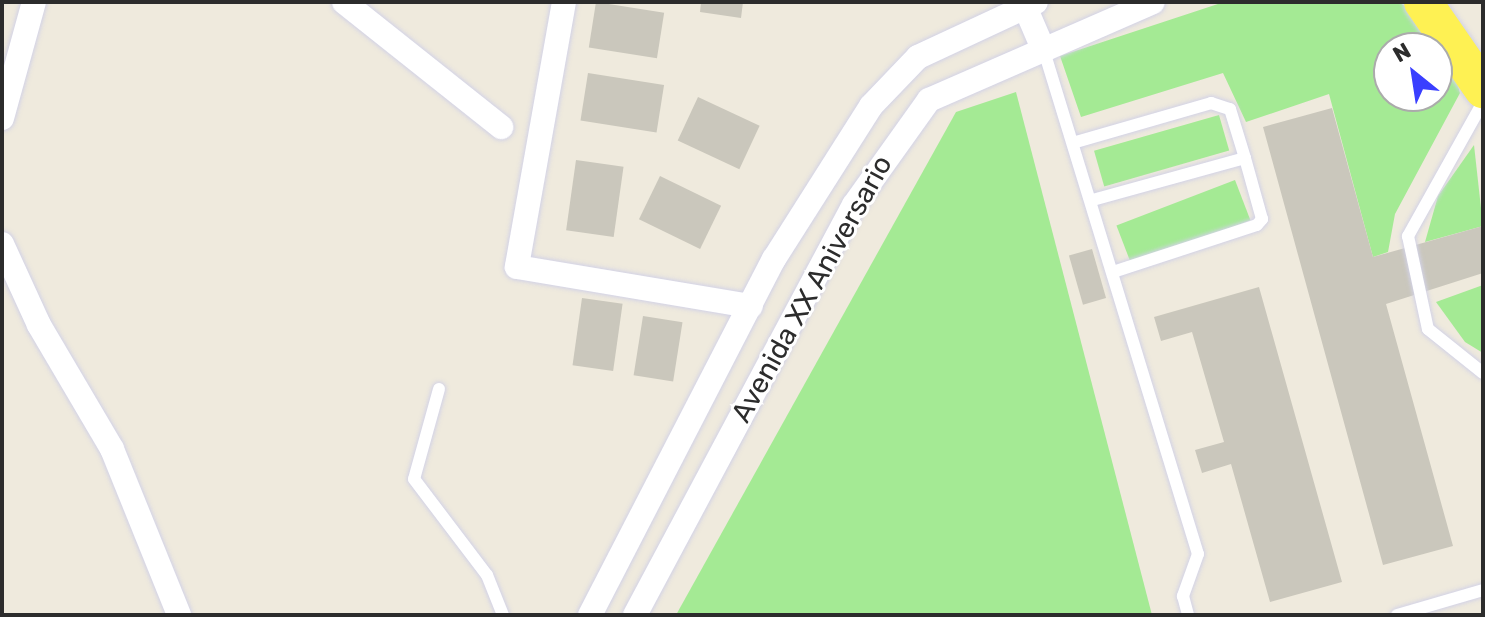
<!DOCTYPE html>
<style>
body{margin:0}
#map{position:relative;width:1485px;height:617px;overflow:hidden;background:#efeadd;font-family:Rubik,sans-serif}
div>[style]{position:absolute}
.green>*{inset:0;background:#a4ea94;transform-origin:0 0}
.building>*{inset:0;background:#cac7bc;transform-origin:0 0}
.roads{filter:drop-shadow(0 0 2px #d2d2e6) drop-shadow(0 0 2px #d2d2e6)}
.lane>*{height:12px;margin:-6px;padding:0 6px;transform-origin:6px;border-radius:6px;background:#fff}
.street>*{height:24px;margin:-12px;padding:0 12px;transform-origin:12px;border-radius:12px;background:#fff}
.primary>*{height:38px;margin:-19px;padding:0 19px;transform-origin:19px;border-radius:19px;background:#fef153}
span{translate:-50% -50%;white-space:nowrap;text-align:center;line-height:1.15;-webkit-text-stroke:6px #fff;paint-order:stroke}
.street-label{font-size:28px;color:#2c2c2c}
.frame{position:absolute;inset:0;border:4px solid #2c2c2c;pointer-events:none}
.north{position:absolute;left:1373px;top:32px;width:80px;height:80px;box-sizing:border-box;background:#fff;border:2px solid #ababab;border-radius:50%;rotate:330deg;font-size:22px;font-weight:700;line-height:32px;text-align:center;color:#2c2c2c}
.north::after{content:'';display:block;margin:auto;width:28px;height:36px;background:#3a3fff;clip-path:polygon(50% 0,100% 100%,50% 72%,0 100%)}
</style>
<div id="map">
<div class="green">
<div style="clip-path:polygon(evenodd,1224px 2px,1398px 2px,1425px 17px,1450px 58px,1460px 93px,1395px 214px,1388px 252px,1373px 257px,1329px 94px,1246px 122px,1223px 73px,1081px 117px,1060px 56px,1224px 2px,1389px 48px,1437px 48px,1437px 96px,1389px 96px,1389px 48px)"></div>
<div style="clip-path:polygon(1016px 92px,1152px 615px,676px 615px,956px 112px)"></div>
<div style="left:1219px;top:115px;width:37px;height:130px;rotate:74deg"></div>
<div style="clip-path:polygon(1474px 145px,1483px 226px,1425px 242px,1438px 196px)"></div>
<div style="left:1235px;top:180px;width:43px;height:127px;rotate:69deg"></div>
<div style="clip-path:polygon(1483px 285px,1483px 353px,1465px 342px,1436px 302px)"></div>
</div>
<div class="building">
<div style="left:596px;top:2px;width:69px;height:46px;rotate:9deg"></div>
<div style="clip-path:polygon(701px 2px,743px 2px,741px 18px,700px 12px)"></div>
<div style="left:588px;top:73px;width:77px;height:48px;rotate:9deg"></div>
<div style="left:698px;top:97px;width:68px;height:48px;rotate:25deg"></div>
<div style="clip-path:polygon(1332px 108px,1373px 257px,1483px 226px,1483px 273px,1386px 304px,1453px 546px,1383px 565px,1263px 127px)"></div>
<div style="left:576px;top:160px;width:48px;height:71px;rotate:8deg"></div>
<div style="left:660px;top:176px;width:68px;height:48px;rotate:26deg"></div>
<div style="left:1092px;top:249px;width:51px;height:24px;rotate:74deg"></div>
<div style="clip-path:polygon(1259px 287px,1342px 582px,1270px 602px,1231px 464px,1202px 473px,1195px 450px,1224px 442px,1192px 332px,1161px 341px,1154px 317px)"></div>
<div style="left:582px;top:298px;width:41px;height:68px;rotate:8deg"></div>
<div style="left:643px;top:316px;width:40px;height:60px;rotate:9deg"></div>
</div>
<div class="roads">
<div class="lane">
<div style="left:1044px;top:51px;width:526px;rotate:72.98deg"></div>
<div style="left:1198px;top:554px;width:45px;rotate:109.7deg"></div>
<div style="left:1183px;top:596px;width:20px;rotate:75deg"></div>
<div style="left:1483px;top:102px;width:154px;rotate:119.2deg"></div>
<div style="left:1408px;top:236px;width:95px;rotate:77.9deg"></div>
<div style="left:1428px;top:329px;width:70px;rotate:38.7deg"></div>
<div style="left:1076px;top:142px;width:141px;rotate:-16.1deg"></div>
<div style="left:1211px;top:103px;width:20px;rotate:18deg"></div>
<div style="left:1230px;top:109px;width:51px;rotate:73deg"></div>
<div style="left:1245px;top:158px;width:159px;rotate:164.6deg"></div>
<div style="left:1113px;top:272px;width:151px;rotate:-18.1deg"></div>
<div style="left:1257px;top:225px;width:8px;rotate:-50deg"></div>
<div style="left:1262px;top:219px;width:63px;rotate:-105.6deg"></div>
<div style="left:439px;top:389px;width:93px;rotate:105.5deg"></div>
<div style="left:414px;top:479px;width:121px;rotate:52.8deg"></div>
<div style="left:487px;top:575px;width:43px;rotate:68.2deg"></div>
<div style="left:1397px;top:615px;width:90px;rotate:-16.2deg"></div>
</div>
<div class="street">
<div style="left:344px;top:2px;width:201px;rotate:38.5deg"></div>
<div style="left:564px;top:2px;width:269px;rotate:100.1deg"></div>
<div style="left:517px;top:267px;width:237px;rotate:9.5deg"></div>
<div style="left:1023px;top:2px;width:53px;rotate:66.8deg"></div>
<div style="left:2px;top:118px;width:120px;rotate:-74.6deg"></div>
<div style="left:2px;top:244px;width:89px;rotate:65.4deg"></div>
<div style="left:39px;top:325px;width:144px;rotate:59.5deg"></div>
<div style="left:112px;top:449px;width:179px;rotate:68deg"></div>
<div style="left:590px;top:615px;width:401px;rotate:-62.7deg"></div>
<div style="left:774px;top:259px;width:181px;rotate:-57.6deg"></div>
<div style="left:871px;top:106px;width:68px;rotate:-46.2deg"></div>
<div style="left:918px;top:57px;width:130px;rotate:-25deg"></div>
<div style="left:635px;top:615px;width:465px;rotate:-61.9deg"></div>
<div style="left:854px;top:205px;width:129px;rotate:-54.5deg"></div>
<div style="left:929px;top:100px;width:244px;rotate:-23.6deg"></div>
</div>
<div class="primary">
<div style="left:1423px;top:2px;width:106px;rotate:55.4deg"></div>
</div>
</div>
<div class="street-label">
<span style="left:812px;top:289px;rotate:-61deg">Avenida XX Aniversario</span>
</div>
<div class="frame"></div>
<div class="north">N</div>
</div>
